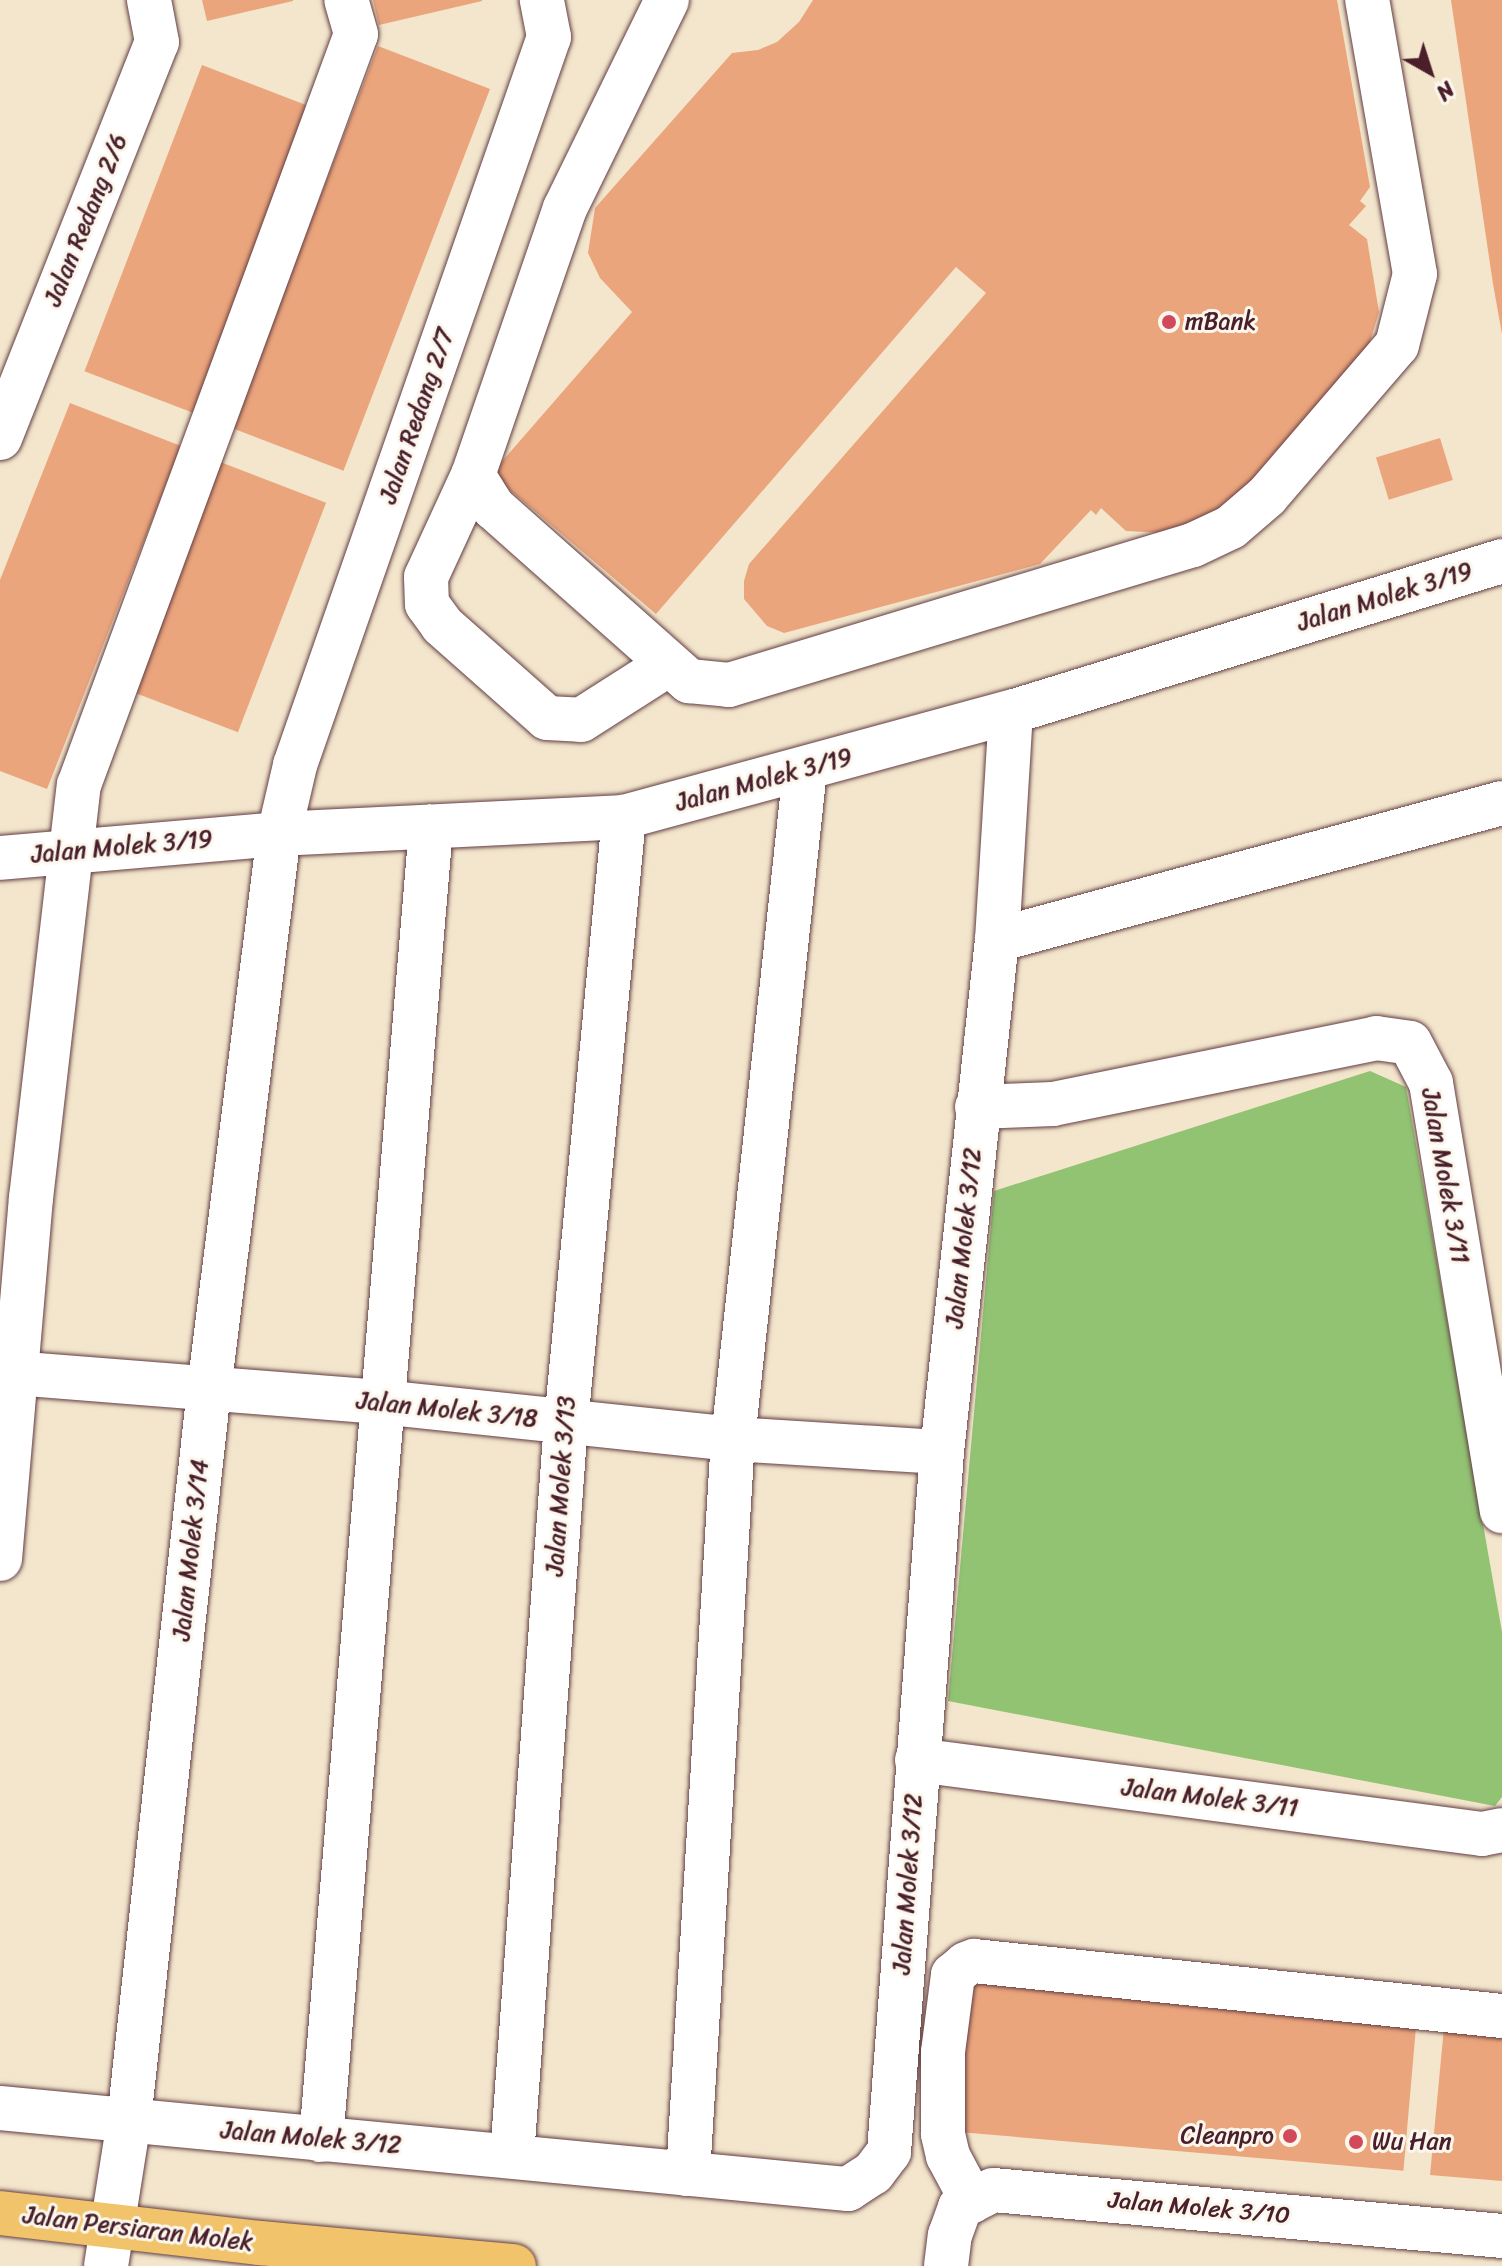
<!DOCTYPE html>
<style>
body{margin:0}
#map{position:relative;width:1502px;height:2266px;overflow:hidden;background:#f3e6cc;font-family:Sriracha,sans-serif}
div>[style]{position:absolute}
.green>*{inset:0;background:#91c373}
.building>*{inset:0;background:#eba57c;transform-origin:0 0}
.roads{filter:drop-shadow(0 0 2px #633d43) drop-shadow(0 0 2px #633d43)}
.minor>*{height:44px;margin:-22px;padding:0 22px;transform-origin:22px;border-radius:22px;background:#fff}
.major>*{height:44px;margin:-22px;padding:0 22px;transform-origin:22px;border-radius:22px;background:#f1c36a}
.dots>*{width:22px;height:22px;translate:-50% -50%;box-sizing:border-box;border:4px solid #fbf7ec;border-radius:50%}
span{translate:-50% -50%;white-space:nowrap;text-align:center;line-height:1.15;-webkit-text-stroke:6px #fbf7ec;paint-order:stroke}
.street-label{font-size:24px;color:#4a1f2b}
.poi-label{font-size:24px;color:#4a1f2b}
.left{translate:0 -50%;text-align:left}
.right{translate:-100% -50%;text-align:right}
.north{position:absolute;left:1390px;top:32px;width:80px;height:80px;-webkit-text-stroke:6px #fbf7ec;paint-order:stroke;rotate:141deg;font-size:22px;font-weight:700;line-height:32px;text-align:center;color:#4a1f2b}
.north::after{content:'';display:block;margin:auto;width:28px;height:36px;background:#4a1f2b;clip-path:polygon(50% 0,100% 100%,50% 72%,0 100%)}
</style>
<div id="map">
<div class="green">
<div style="clip-path:polygon(1370px 1071px,1406px 1087px,1502px 1632px,1502px 1797px,1495px 1806px,948px 1701px,994px 1191px)"></div>
</div>
<div class="building">
<div style="clip-path:polygon(202px 0,293px 0,293px 1px,207px 21px)"></div>
<div style="clip-path:polygon(373px 0,482px 0,482px 1px,379px 25px)"></div>
<div style="clip-path:polygon(813px 0,1337px 0,1370px 187px,1360px 201px,1366px 206px,1349px 225px,1367px 239px,1379px 312px,1369px 345px,1232px 502px,1211px 515px,1165px 533px,1126px 531px,1101px 508px,1096px 515px,1091px 510px,1040px 564px,784px 633px,767px 626px,744px 599px,744px 581px,749px 564px,986px 293px,956px 267px,656px 614px,491px 474px,632px 312px,600px 278px,588px 253px,595px 208px,732px 53px,758px 50px,777px 42px,799px 22px)"></div>
<div style="clip-path:polygon(1451px 0,1502px 0,1502px 334px,1493px 284px)"></div>
<div style="left:378px;top:46px;width:120px;height:409px;rotate:21deg"></div>
<div style="left:202px;top:65px;width:119px;height:328px;rotate:21deg"></div>
<div style="clip-path:polygon(70px 403px,181px 446px,47px 789px,0 771px,0 580px)"></div>
<div style="left:1440px;top:438px;width:44px;height:67px;rotate:73deg"></div>
<div style="left:215px;top:460px;width:119px;height:246px;rotate:21deg"></div>
<div style="left:967px;top:1973px;width:452px;height:159px;rotate:5deg"></div>
<div style="clip-path:polygon(1445px 2017px,1502px 2022px,1502px 2181px,1430px 2175px)"></div>
</div>
<div class="roads">
<div class="minor">
<div style="left:667px;top:0;width:232px;rotate:116.1deg"></div>
<div style="left:565px;top:208px;width:282px;rotate:109deg"></div>
<div style="left:473px;top:475px;width:39px;rotate:58deg"></div>
<div style="left:494px;top:508px;width:261px;rotate:41.6deg"></div>
<div style="left:689px;top:681px;width:40px;rotate:5.7deg"></div>
<div style="left:729px;top:685px;width:485px;rotate:-16.8deg"></div>
<div style="left:1193px;top:545px;width:42px;rotate:-25.3deg"></div>
<div style="left:1231px;top:527px;width:48px;rotate:-40.7deg"></div>
<div style="left:1267px;top:496px;width:199px;rotate:-49.3deg"></div>
<div style="left:1397px;top:345px;width:73px;rotate:-75.8deg"></div>
<div style="left:1415px;top:274px;width:278px;rotate:-99.9deg"></div>
<div style="left:0;top:438px;width:426px;rotate:-68.4deg"></div>
<div style="left:157px;top:42px;width:43px;rotate:-100.8deg"></div>
<div style="left:473px;top:475px;width:112px;rotate:114.7deg"></div>
<div style="left:426px;top:577px;width:27px;rotate:88deg"></div>
<div style="left:427px;top:604px;width:26px;rotate:54deg"></div>
<div style="left:442px;top:625px;width:140px;rotate:41.5deg"></div>
<div style="left:547px;top:718px;width:34px;rotate:3deg"></div>
<div style="left:581px;top:720px;width:104px;rotate:-32.5deg"></div>
<div style="left:0;top:858px;width:280px;rotate:-4.9deg"></div>
<div style="left:279px;top:834px;width:345px;rotate:-2.8deg"></div>
<div style="left:624px;top:817px;width:401px;rotate:-15.2deg"></div>
<div style="left:1011px;top:712px;width:514px;rotate:-17.09deg"></div>
<div style="left:997px;top:940px;width:523px;rotate:-15.18deg"></div>
<div style="left:977px;top:1107px;width:76px;rotate:-2.3deg"></div>
<div style="left:1053px;top:1104px;width:330px;rotate:-11.5deg"></div>
<div style="left:1376px;top:1038px;width:34px;rotate:8deg"></div>
<div style="left:1410px;top:1043px;width:45px;rotate:62.3deg"></div>
<div style="left:1431px;top:1083px;width:434px;rotate:80.6deg"></div>
<div style="left:0;top:1372px;width:382px;rotate:4.5deg"></div>
<div style="left:381px;top:1402px;width:354px;rotate:6deg"></div>
<div style="left:733px;top:1439px;width:209px;rotate:3.6deg"></div>
<div style="left:0;top:1559px;width:362px;rotate:-85.1deg"></div>
<div style="left:31px;top:1198px;width:416px;rotate:-83.4deg"></div>
<div style="left:79px;top:785px;width:800px;rotate:-69.75deg"></div>
<div style="left:356px;top:34px;width:35px;rotate:-106deg"></div>
<div style="left:917px;top:1760px;width:570px;rotate:7.46deg"></div>
<div style="left:1482px;top:1834px;width:20px;rotate:-11deg"></div>
<div style="left:0;top:2108px;width:852px;rotate:5.46deg"></div>
<div style="left:848px;top:2189px;width:30px;rotate:-33deg"></div>
<div style="left:873px;top:2173px;width:26px;rotate:-53deg"></div>
<div style="left:889px;top:2152px;width:702px;rotate:-85.67deg"></div>
<div style="left:942px;top:1452px;width:515px;rotate:-83.87deg"></div>
<div style="left:997px;top:940px;width:228px;rotate:-86.5deg"></div>
<div style="left:321px;top:2140px;width:1318px;rotate:-85.21deg"></div>
<div style="left:512px;top:2156px;width:735px;rotate:-85.79deg"></div>
<div style="left:566px;top:1423px;width:609px;rotate:-84.53deg"></div>
<div style="left:688px;top:2174px;width:736px;rotate:-86.5deg"></div>
<div style="left:733px;top:1439px;width:673px;rotate:-83.86deg"></div>
<div style="left:972px;top:2201px;width:51px;rotate:-118.1deg"></div>
<div style="left:948px;top:2156px;width:23px;rotate:-103deg"></div>
<div style="left:943px;top:2134px;width:82px;rotate:-90deg"></div>
<div style="left:943px;top:2052px;width:78px;rotate:-82.6deg"></div>
<div style="left:953px;top:1975px;width:17px;rotate:-40deg"></div>
<div style="left:966px;top:1964px;width:9px;rotate:-21deg"></div>
<div style="left:974px;top:1961px;width:531px;rotate:5.95deg"></div>
<div style="left:106px;top:2266px;width:148px;rotate:-81deg"></div>
<div style="left:129px;top:2120px;width:735px;rotate:-83.75deg"></div>
<div style="left:209px;top:1389px;width:559px;rotate:-82.81deg"></div>
<div style="left:279px;top:834px;width:71px;rotate:-76.9deg"></div>
<div style="left:295px;top:765px;width:771px;rotate:-70.77deg"></div>
<div style="left:549px;top:37px;width:38px;rotate:-101deg"></div>
<div style="left:946px;top:2266px;width:31px;rotate:-83deg"></div>
<div style="left:950px;top:2235px;width:30px;rotate:-70deg"></div>
<div style="left:960px;top:2207px;width:37px;rotate:-27deg"></div>
<div style="left:993px;top:2190px;width:511px;rotate:5.16deg"></div>
</div>
<div class="major">
<div style="left:0;top:2213px;width:262px;rotate:6.6deg"></div>
<div style="left:260px;top:2243px;width:255px;rotate:5.2deg"></div>
</div>
</div>
<div class="dots">
<div style="left:1169px;top:322px;background:#d1495b"></div>
<div style="left:1290px;top:2136px;background:#d1495b"></div>
<div style="left:1356px;top:2142px;background:#d1495b"></div>
</div>
<div class="street-label">
<span style="left:86px;top:220px;rotate:-68deg">Jalan Redang 2/6</span>
<span style="left:417px;top:416px;rotate:-71deg">Jalan Redang 2/7</span>
<span style="left:1385px;top:597px;rotate:-17deg">Jalan Molek 3/19</span>
<span style="left:764px;top:780px;rotate:-15deg">Jalan Molek 3/19</span>
<span style="left:122px;top:847px;rotate:-5deg">Jalan Molek 3/19</span>
<span style="left:1445px;top:1176px;rotate:80deg">Jalan Molek 3/11</span>
<span style="left:964px;top:1238px;rotate:-84deg">Jalan Molek 3/12</span>
<span style="left:447px;top:1410px;rotate:6deg">Jalan Molek 3/18</span>
<span style="left:561px;top:1486px;rotate:-86deg">Jalan Molek 3/13</span>
<span style="left:191px;top:1550px;rotate:-84deg">Jalan Molek 3/14</span>
<span style="left:1210px;top:1798px;rotate:7deg">Jalan Molek 3/11</span>
<span style="left:908px;top:1884px;rotate:-86deg">Jalan Molek 3/12</span>
<span style="left:311px;top:2138px;rotate:5deg">Jalan Molek 3/12</span>
<span style="left:1199px;top:2208px;rotate:5deg">Jalan Molek 3/10</span>
<span style="left:138px;top:2229px;rotate:7deg">Jalan Persiaran Molek</span>
</div>
<div class="poi-label">
<span class="left" style="left:1185px;top:322px">mBank</span>
<span class="right" style="left:1274px;top:2136px">Cleanpro</span>
<span class="left" style="left:1372px;top:2142px">Wu Han</span>
</div>
<div class="north">N</div>
</div>
